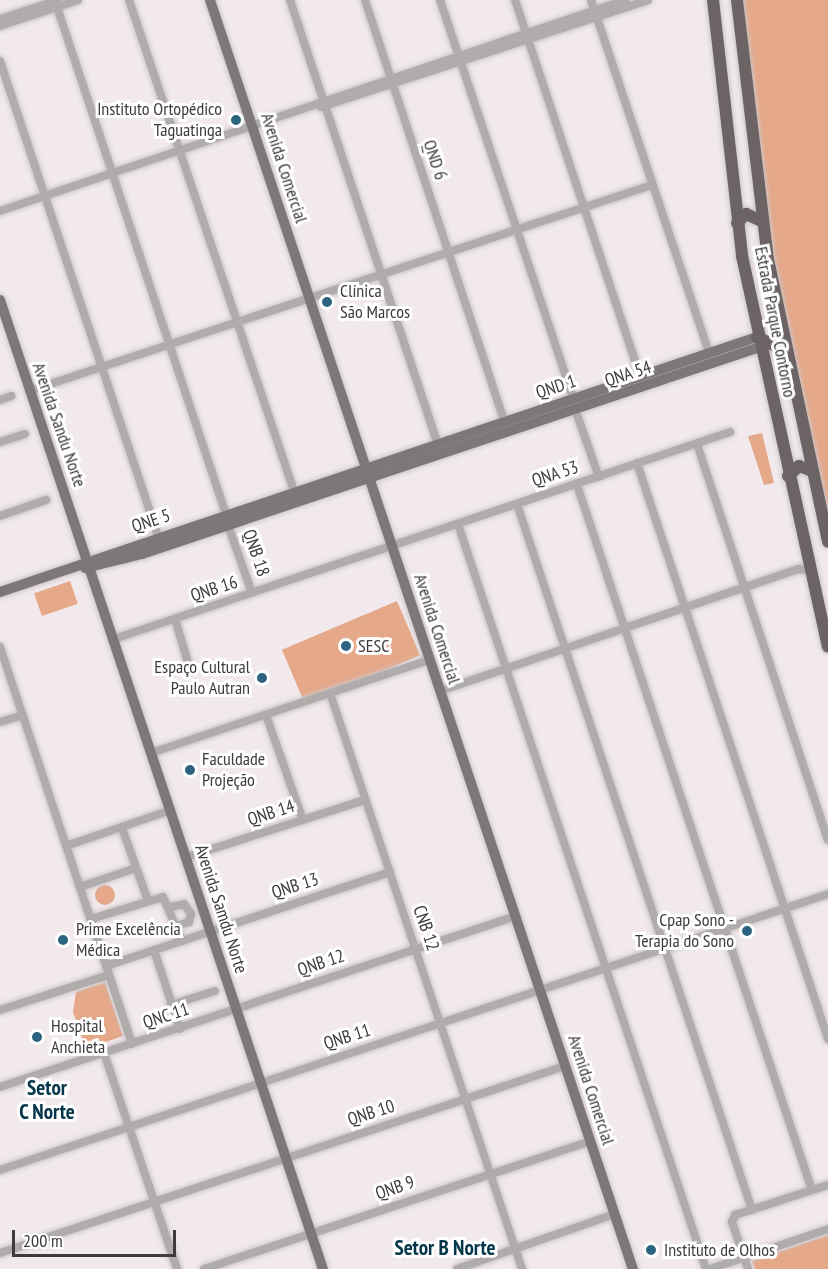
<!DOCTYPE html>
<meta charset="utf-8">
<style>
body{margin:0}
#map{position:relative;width:828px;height:1269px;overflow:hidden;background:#f1e9eb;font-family:"PT Sans Narrow",sans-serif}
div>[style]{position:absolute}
.green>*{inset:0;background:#e5a889;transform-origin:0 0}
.round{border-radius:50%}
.roads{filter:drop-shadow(0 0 2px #cdc6c8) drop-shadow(0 0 2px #cdc6c8)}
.minor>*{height:8px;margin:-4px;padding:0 4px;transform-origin:4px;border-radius:4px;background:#b0acac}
.major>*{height:10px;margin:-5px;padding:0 5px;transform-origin:5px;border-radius:5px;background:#7e7777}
.highway>*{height:12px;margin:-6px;padding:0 6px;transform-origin:6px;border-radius:6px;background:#6c6464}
.dots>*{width:16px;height:16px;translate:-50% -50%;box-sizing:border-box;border:3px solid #fff;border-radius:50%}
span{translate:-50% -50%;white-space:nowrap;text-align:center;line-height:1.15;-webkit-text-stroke:6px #fff;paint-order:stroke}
.poi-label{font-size:18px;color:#3e3b3c}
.right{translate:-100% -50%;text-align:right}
.left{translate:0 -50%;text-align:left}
.street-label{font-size:18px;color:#3e3b3c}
.quarter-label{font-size:21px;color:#06364a;font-weight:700}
.scale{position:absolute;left:12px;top:1230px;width:164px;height:27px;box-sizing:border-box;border:3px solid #3e3b3c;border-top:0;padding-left:8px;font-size:18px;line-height:21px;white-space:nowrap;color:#3e3b3c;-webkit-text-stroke:4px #fff;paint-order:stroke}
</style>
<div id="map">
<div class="green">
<div style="clip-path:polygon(743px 0,828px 0,828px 515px,772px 255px)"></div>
<div style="clip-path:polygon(762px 433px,774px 483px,764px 485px,748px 436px)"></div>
<div style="left:70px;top:581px;width:24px;height:38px;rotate:71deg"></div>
<div style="left:397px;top:601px;width:59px;height:125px;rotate:67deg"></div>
<div class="round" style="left:95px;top:885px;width:20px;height:20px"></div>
<div style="clip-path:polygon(105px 982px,123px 1036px,86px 1049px,73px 1012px,76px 992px,67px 995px)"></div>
<div style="clip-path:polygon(828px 1235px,828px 1269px,755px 1269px,752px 1261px)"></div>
</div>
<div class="roads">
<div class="minor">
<div style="left:129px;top:0;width:518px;rotate:71.43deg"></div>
<div style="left:290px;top:0;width:467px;rotate:71.6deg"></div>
<div style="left:365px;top:0;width:443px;rotate:71.7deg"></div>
<div style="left:440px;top:0;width:420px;rotate:71.5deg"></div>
<div style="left:515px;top:0;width:396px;rotate:71.6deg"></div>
<div style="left:591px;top:0;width:372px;rotate:71.5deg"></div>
<div style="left:57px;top:7px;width:534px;rotate:71.57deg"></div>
<div style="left:0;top:19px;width:61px;rotate:-18.1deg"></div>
<div style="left:0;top:26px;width:82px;rotate:-18.4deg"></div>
<div style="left:0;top:61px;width:501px;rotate:71.6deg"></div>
<div style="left:321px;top:107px;width:344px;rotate:-18.1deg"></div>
<div style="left:0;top:211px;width:660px;rotate:-18.65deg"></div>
<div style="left:29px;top:391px;width:656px;rotate:-18.3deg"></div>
<div style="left:0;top:400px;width:12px;rotate:-20deg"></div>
<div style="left:575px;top:409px;width:72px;rotate:70.6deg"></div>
<div style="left:0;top:442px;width:26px;rotate:-18deg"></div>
<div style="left:697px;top:444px;width:417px;rotate:71.7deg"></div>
<div style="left:637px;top:463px;width:607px;rotate:71.65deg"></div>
<div style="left:577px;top:485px;width:743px;rotate:71.57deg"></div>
<div style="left:517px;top:504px;width:744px;rotate:71.59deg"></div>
<div style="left:0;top:516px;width:49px;rotate:-19.2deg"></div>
<div style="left:458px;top:524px;width:785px;rotate:71.59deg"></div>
<div style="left:228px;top:525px;width:72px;rotate:70.6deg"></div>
<div style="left:175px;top:619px;width:49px;rotate:73.4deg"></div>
<div style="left:114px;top:639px;width:650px;rotate:-18.57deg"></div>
<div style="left:0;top:647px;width:418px;rotate:71.6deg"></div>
<div style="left:440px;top:691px;width:379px;rotate:-18.8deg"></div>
<div style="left:799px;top:569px;width:12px;rotate:9deg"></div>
<div style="left:330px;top:693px;width:607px;rotate:71.57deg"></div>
<div style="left:266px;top:715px;width:111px;rotate:70.6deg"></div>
<div style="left:0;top:722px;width:24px;rotate:-17deg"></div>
<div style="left:151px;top:753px;width:293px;rotate:-18.5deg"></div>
<div style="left:122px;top:828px;width:74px;rotate:70.3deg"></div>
<div style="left:66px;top:846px;width:111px;rotate:-18.9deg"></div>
<div style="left:187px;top:857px;width:187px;rotate:-17.8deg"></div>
<div style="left:80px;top:887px;width:59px;rotate:-18.7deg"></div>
<div style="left:171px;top:907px;width:13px;rotate:-13deg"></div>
<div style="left:184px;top:904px;width:12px;rotate:55deg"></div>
<div style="left:191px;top:914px;width:8px;rotate:104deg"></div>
<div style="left:189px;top:922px;width:13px;rotate:162deg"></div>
<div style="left:91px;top:919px;width:75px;rotate:-17deg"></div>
<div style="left:163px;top:897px;width:48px;rotate:66.6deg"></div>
<div style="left:154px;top:950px;width:83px;rotate:71.8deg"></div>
<div style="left:106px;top:966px;width:299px;rotate:-18.3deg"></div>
<div style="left:171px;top:1005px;width:46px;rotate:-17.7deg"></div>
<div style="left:0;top:1010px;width:114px;rotate:-17.8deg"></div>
<div style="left:104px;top:1053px;width:228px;rotate:71.3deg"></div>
<div style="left:0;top:1087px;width:544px;rotate:-18.33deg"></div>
<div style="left:0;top:1170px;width:873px;rotate:-18.43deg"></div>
<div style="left:0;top:1253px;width:595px;rotate:-18.31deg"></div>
<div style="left:204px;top:1269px;width:407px;rotate:-18.3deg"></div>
<div style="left:457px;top:1269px;width:167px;rotate:-19.2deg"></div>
<div style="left:710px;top:1269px;width:125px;rotate:-18.7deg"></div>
<div style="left:748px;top:1269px;width:50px;rotate:-108.8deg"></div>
<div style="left:732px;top:1222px;width:8px;rotate:-67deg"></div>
<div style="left:735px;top:1215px;width:98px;rotate:-17.9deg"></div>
</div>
<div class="major">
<div style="left:210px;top:0;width:1338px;rotate:71.57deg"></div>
<div style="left:0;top:300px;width:1021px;rotate:71.57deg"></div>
<div style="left:85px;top:568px;width:59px;rotate:-13.8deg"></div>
<div style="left:142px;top:554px;width:652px;rotate:-18.52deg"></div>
<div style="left:0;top:592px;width:799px;rotate:-18.62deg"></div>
</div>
<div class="highway">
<div style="left:713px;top:0;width:258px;rotate:83.5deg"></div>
<div style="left:742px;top:256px;width:400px;rotate:77.6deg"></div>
<div style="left:737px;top:0;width:261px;rotate:83.2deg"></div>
<div style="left:768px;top:259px;width:289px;rotate:78deg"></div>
<div style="left:737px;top:223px;width:13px;rotate:-45deg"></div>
<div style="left:746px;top:214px;width:17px;rotate:24deg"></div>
<div style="left:757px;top:337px;width:32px;rotate:26deg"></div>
<div style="left:788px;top:476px;width:15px;rotate:-42deg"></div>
<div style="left:799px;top:466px;width:14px;rotate:21deg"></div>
</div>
</div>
<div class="dots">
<div style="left:236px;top:120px;background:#2c637e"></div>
<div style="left:327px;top:302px;background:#2c637e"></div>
<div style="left:346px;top:646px;background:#2c637e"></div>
<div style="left:262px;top:678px;background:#2c637e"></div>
<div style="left:190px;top:770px;background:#2c637e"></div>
<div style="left:747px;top:931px;background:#2c637e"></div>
<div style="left:63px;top:940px;background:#2c637e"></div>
<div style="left:37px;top:1037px;background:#2c637e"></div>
<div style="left:651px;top:1250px;background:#2c637e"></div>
</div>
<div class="poi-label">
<span class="right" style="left:222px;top:120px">Instituto Ortopédico<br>Taguatinga</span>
<span class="left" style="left:340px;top:302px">Clínica<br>São Marcos</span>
<span class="left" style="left:358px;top:646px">SESC</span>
<span class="right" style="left:250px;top:678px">Espaço Cultural<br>Paulo Autran</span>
<span class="left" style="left:202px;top:770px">Faculdade<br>Projeção</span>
<span class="right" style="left:734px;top:931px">Cpap Sono -<br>Terapia do Sono</span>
<span class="left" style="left:76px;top:940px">Prime Excelência<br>Médica</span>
<span class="left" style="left:51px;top:1037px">Hospital<br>Anchieta</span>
<span class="left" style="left:664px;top:1250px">Instituto de Olhos</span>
</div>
<div class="street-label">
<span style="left:435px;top:160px;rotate:72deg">QND 6</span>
<span style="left:284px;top:168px;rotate:72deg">Avenida Comercial</span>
<span style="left:775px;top:322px;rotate:79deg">Estrada Parque Contorno</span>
<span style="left:628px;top:374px;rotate:-18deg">QNA 54</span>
<span style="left:556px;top:387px;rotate:-18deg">QND 1</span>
<span style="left:59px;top:425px;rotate:71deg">Avenida Sandu Norte</span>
<span style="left:555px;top:474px;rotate:-18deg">QNA 53</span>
<span style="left:151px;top:521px;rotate:-18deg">QNE 5</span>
<span style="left:256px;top:553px;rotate:71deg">QNB 18</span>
<span style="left:214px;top:589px;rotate:-18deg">QNB 16</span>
<span style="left:437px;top:629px;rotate:72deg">Avenida Comercial</span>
<span style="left:271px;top:813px;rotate:-18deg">QNB 14</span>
<span style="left:295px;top:886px;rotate:-18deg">QNB 13</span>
<span style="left:221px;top:909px;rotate:72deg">Avenida Samdu Norte</span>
<span style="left:426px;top:928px;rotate:71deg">CNB 12</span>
<span style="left:321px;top:963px;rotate:-19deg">QNB 12</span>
<span style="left:166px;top:1016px;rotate:-18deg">QNC 11</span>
<span style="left:347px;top:1037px;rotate:-18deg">QNB 11</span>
<span style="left:591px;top:1090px;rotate:72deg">Avenida Comercial</span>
<span style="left:371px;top:1113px;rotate:-18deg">QNB 10</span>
<span style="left:395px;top:1188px;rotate:-19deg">QNB 9</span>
</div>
<div class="quarter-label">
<span style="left:47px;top:1100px">Setor<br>C Norte</span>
<span style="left:445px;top:1248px">Setor B Norte</span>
</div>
<div class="scale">200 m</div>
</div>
